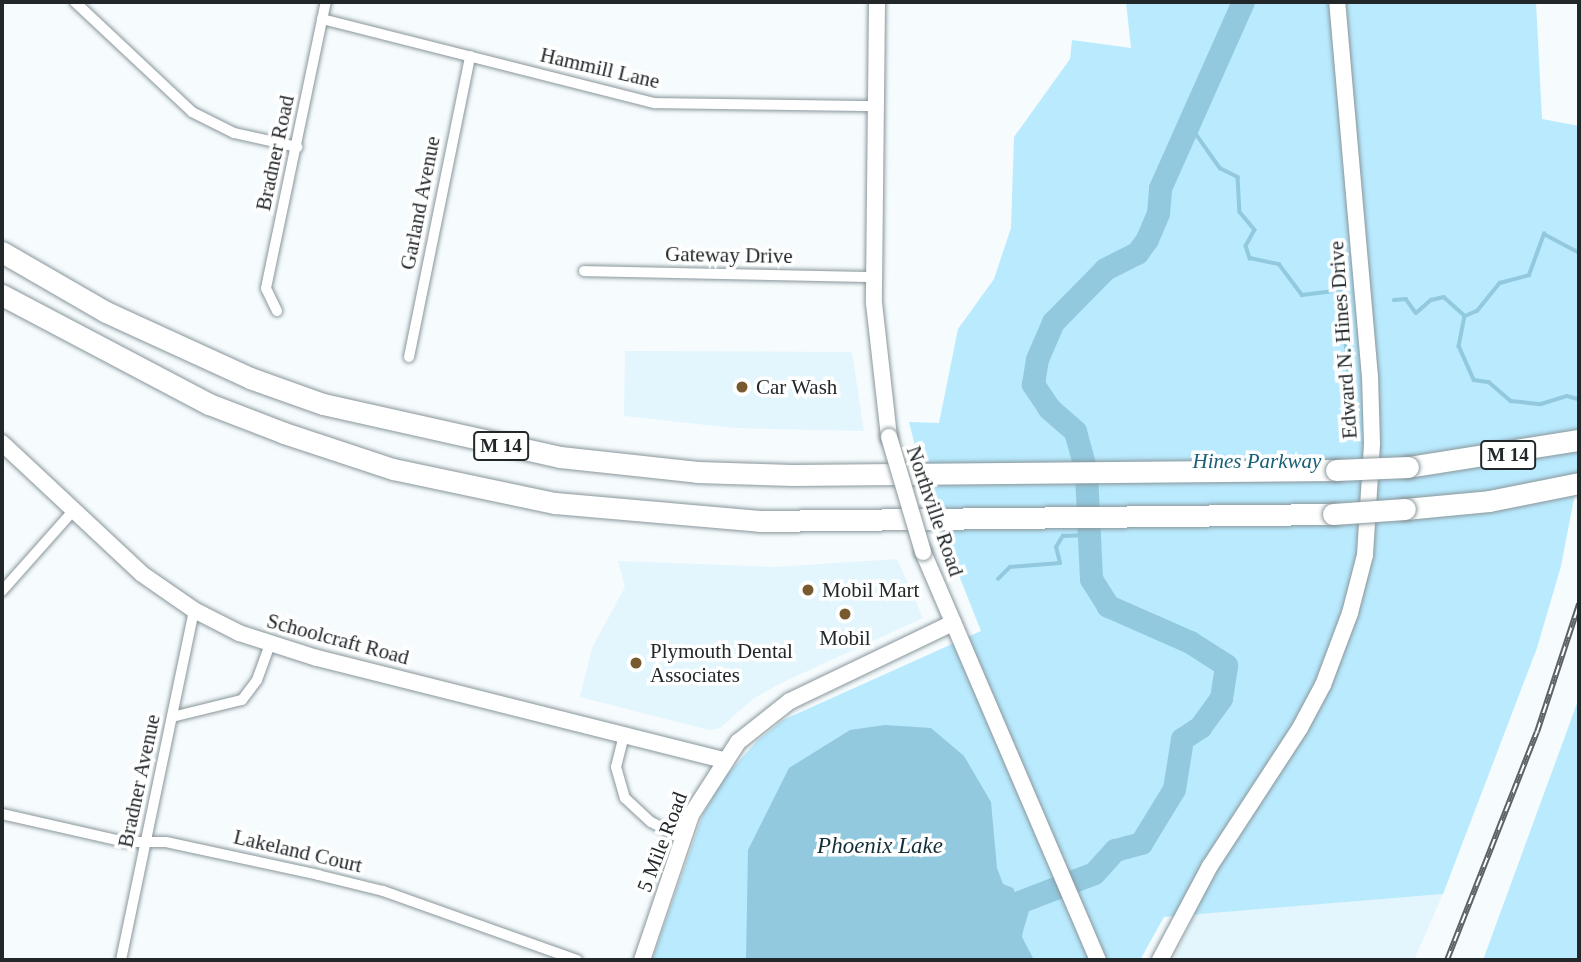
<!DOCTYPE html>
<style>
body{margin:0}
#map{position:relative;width:1581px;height:962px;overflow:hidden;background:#f6fcfe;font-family:Georgia,serif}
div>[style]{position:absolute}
.built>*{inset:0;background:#e3f5fd}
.green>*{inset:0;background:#b9eafe}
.water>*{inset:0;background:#92c9df}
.stream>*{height:3.5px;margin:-1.75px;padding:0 1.75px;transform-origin:1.75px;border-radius:1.75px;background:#92c9df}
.river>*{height:23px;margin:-11.5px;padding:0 11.5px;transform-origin:11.5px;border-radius:11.5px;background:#92c9df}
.roads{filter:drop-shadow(0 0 2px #89969b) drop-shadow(0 0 2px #89969b)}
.street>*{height:10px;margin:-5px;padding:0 5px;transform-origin:5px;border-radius:5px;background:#fff}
.secondary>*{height:16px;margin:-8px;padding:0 8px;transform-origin:8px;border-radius:8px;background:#fff}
.highway>*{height:21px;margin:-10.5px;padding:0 10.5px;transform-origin:10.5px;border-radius:10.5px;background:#fff}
.rail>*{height:6px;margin-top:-3px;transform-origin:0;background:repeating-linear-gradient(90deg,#fff 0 10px,#5d6365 0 20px);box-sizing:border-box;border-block:2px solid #5d6365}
.bridges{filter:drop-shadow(0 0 2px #89969b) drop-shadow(0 0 2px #89969b)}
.secondary-bridge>*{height:16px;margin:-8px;padding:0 8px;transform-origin:8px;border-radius:8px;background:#fff}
.highway-bridge>*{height:21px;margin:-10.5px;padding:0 10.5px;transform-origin:10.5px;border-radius:10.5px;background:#fff}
.dots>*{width:19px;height:19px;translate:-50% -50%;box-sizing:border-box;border:4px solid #fff;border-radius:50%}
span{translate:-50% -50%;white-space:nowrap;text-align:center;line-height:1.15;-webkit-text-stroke:7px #fff;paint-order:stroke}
.shield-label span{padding:2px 5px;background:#fff;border:2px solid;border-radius:5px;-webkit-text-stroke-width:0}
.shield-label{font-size:19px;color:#22282a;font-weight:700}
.street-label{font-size:21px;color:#22282a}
.poi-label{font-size:21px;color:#22282a}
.left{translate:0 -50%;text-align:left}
.park-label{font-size:21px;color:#196077;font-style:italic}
.water-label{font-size:23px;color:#122e38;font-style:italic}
.frame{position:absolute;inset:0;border:4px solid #22282a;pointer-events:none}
</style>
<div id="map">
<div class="built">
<div style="clip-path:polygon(625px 351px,852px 352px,864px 431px,734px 428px,624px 416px)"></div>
<div style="clip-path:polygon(897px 559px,923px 618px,777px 685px,753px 699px,720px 728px,709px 730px,580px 697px,592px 648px,625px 587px,618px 561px,774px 567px)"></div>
<div style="clip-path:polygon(1443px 894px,1414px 960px,1173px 960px,1195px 914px)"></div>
</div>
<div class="green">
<div style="clip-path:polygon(1126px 2px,1536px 2px,1542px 119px,1579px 126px,1579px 473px,1561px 566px,1537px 648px,1443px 894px,1164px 917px,1140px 960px,652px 960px,703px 814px,725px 777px,757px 741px,783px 720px,981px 631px,928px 497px,909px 422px,939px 423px,958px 329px,994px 279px,1011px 228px,1014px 137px,1070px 59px,1072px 40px,1131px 48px)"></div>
<div style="clip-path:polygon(1579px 698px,1579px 960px,1483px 960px)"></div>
</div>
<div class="water">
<div style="clip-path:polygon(885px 725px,931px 728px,964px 756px,991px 802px,997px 868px,1003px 884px,1013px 888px,1019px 902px,1024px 915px,1022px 937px,1034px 960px,746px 960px,748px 850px,789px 768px,850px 730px)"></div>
</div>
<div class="stream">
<div style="left:1189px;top:124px;width:54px;rotate:54.8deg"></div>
<div style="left:1220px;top:168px;width:20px;rotate:27deg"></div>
<div style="left:1238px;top:177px;width:35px;rotate:87deg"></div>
<div style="left:1240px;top:212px;width:23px;rotate:50deg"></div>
<div style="left:1255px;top:230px;width:18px;rotate:119deg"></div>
<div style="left:1246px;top:246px;width:13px;rotate:72deg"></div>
<div style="left:1250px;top:258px;width:30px;rotate:12deg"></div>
<div style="left:1279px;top:264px;width:39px;rotate:53deg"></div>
<div style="left:1302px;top:295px;width:40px;rotate:-7.1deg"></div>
<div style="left:1342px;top:290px;width:28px;rotate:86deg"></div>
<div style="left:1394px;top:300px;width:12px;rotate:-5deg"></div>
<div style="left:1406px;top:299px;width:17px;rotate:54deg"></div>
<div style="left:1416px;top:313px;width:20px;rotate:-41deg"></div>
<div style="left:1431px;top:300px;width:13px;rotate:-13deg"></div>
<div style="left:1444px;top:297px;width:28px;rotate:42deg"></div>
<div style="left:1465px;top:316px;width:31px;rotate:101deg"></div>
<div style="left:1459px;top:346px;width:37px;rotate:66deg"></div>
<div style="left:1474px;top:380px;width:15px;rotate:8deg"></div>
<div style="left:1489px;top:382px;width:29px;rotate:41deg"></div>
<div style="left:1511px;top:401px;width:30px;rotate:6deg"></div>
<div style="left:1541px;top:404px;width:27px;rotate:-17deg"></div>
<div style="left:1567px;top:396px;width:11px;rotate:15deg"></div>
<div style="left:1465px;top:316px;width:13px;rotate:-23deg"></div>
<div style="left:1477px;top:311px;width:36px;rotate:-51deg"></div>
<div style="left:1500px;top:283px;width:30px;rotate:-15deg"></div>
<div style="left:1529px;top:275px;width:44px;rotate:-69.9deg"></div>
<div style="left:1544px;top:234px;width:40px;rotate:28deg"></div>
<div style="left:1345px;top:332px;width:90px;rotate:84.9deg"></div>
<div style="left:998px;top:579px;width:17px;rotate:-45deg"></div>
<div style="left:1010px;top:567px;width:50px;rotate:-4.6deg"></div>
<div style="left:1060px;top:563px;width:16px;rotate:-104deg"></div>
<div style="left:1056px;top:547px;width:13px;rotate:-58deg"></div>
<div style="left:1063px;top:536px;width:25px;rotate:-2deg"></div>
</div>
<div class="river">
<div style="left:1002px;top:960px;width:60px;rotate:-73.7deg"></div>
<div style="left:1019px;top:902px;width:80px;rotate:-21.1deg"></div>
<div style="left:1094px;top:873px;width:31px;rotate:-48deg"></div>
<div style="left:1115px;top:850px;width:27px;rotate:-15deg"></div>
<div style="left:1141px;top:843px;width:63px;rotate:-58.6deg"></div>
<div style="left:1174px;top:789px;width:51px;rotate:-80.9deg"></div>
<div style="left:1182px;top:739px;width:22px;rotate:-34deg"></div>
<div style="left:1200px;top:727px;width:36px;rotate:-54deg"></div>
<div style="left:1221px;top:698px;width:33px;rotate:-81deg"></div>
<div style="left:1226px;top:665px;width:43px;rotate:-147.4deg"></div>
<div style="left:1190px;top:642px;width:90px;rotate:-156.3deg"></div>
<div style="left:1108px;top:606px;width:32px;rotate:-122deg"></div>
<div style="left:1091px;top:579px;width:108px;rotate:-92.7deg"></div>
<div style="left:1086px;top:471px;width:41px;rotate:-105.4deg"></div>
<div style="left:1075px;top:431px;width:35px;rotate:-139deg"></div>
<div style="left:1049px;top:408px;width:29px;rotate:-124deg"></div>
<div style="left:1033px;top:384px;width:25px;rotate:-81deg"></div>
<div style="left:1037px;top:359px;width:40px;rotate:-66.6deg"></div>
<div style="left:1053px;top:322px;width:74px;rotate:-45.5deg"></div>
<div style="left:1105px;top:269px;width:36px;rotate:-27deg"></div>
<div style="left:1137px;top:253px;width:17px;rotate:-54deg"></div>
<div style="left:1147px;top:239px;width:28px;rotate:-67deg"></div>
<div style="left:1158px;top:213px;width:25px;rotate:-85deg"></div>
<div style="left:1160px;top:188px;width:204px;rotate:-66deg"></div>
</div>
<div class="roads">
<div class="street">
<div style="left:75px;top:2px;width:161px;rotate:43.2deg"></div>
<div style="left:192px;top:112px;width:47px;rotate:26.6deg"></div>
<div style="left:234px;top:133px;width:65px;rotate:12.5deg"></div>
<div style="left:322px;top:19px;width:343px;rotate:14.2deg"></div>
<div style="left:655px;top:103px;width:221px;rotate:0.8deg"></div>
<div style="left:584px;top:271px;width:290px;rotate:1.2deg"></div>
<div style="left:277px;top:311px;width:25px;rotate:-116deg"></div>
<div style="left:266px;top:288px;width:292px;rotate:-78.2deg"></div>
<div style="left:409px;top:357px;width:307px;rotate:-78.5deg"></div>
<div style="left:2px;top:591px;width:107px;rotate:-48.4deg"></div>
<div style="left:172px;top:717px;width:72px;rotate:-13.7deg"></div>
<div style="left:242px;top:700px;width:25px;rotate:-53deg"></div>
<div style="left:257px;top:680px;width:37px;rotate:-70deg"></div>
<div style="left:624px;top:735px;width:33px;rotate:104deg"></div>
<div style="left:616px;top:767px;width:32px;rotate:74deg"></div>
<div style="left:625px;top:798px;width:35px;rotate:43deg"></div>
<div style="left:651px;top:822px;width:36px;rotate:27deg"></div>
<div style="left:2px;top:814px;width:126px;rotate:12.8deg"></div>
<div style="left:125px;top:842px;width:41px"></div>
<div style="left:166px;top:842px;width:156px;rotate:12.2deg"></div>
<div style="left:318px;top:875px;width:67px;rotate:13.8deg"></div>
<div style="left:383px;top:891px;width:206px;rotate:19.6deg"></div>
<div style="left:121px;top:960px;width:358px;rotate:-78.2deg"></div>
</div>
<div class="secondary">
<div style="left:877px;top:2px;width:301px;rotate:90.6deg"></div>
<div style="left:874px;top:303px;width:135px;rotate:83.6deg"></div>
<div style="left:2px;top:443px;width:192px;rotate:43.1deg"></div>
<div style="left:142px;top:574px;width:63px;rotate:34.7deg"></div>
<div style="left:194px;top:610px;width:51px;rotate:27.1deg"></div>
<div style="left:239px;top:633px;width:82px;rotate:17.8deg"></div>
<div style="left:317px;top:658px;width:419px;rotate:14.1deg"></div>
<div style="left:923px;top:552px;width:444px;rotate:66.8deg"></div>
<div style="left:642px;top:960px;width:153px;rotate:-71.3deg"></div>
<div style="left:691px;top:815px;width:87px;rotate:-57.2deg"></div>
<div style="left:738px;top:742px;width:66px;rotate:-38.3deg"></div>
<div style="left:790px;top:701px;width:181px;rotate:-25.6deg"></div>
<div style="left:1160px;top:960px;width:106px;rotate:-62deg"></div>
<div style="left:1210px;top:866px;width:165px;rotate:-56.9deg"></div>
<div style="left:1300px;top:728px;width:49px;rotate:-61.9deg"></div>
<div style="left:1323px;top:685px;width:77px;rotate:-69.4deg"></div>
<div style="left:1350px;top:613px;width:60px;rotate:-75.5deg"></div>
<div style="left:1365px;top:555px;width:112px;rotate:-86.4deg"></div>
<div style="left:1372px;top:443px;width:66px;rotate:-91.7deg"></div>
<div style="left:1370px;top:377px;width:376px;rotate:-95deg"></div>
</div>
<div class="highway">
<div style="left:2px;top:252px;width:120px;rotate:30deg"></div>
<div style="left:106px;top:312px;width:158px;rotate:24.6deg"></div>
<div style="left:250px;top:378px;width:77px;rotate:19.6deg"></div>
<div style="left:323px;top:404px;width:243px;rotate:12.6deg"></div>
<div style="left:560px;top:457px;width:138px;rotate:6.2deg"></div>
<div style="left:697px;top:472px;width:95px;rotate:1.8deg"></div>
<div style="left:792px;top:475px;width:544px;rotate:-0.53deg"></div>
<div style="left:2px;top:295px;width:234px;rotate:27.8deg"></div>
<div style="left:209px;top:404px;width:80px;rotate:21.1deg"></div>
<div style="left:284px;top:433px;width:115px;rotate:18.3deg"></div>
<div style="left:393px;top:469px;width:166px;rotate:11.9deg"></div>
<div style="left:555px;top:503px;width:205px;rotate:5deg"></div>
<div style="left:759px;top:521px;width:574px;rotate:-0.7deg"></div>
<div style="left:1408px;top:467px;width:173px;rotate:-9deg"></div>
<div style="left:1405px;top:509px;width:84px;rotate:-5.4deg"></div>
<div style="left:1489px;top:501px;width:92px;rotate:-11.3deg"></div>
</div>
</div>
<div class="rail">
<div style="left:1447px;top:960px;width:245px;rotate:-68.5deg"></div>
<div style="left:1537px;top:732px;width:135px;rotate:-71.8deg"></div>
</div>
<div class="bridges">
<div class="secondary-bridge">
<div style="left:889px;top:437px;width:120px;rotate:73.5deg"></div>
</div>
<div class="highway-bridge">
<div style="left:1336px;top:470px;width:72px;rotate:-2.4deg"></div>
<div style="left:1333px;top:514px;width:72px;rotate:-4deg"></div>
</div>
</div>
<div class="dots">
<div style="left:742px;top:387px;background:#785a2e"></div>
<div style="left:808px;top:590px;background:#785a2e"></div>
<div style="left:845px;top:614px;background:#785a2e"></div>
<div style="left:636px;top:663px;background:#785a2e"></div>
</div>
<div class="shield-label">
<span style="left:501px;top:446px">M 14</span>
<span style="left:1508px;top:455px">M 14</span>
</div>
<div class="street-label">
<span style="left:600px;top:68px;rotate:13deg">Hammill Lane</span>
<span style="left:275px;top:153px;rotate:-78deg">Bradner Road</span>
<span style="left:420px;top:203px;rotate:-79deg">Garland Avenue</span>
<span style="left:729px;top:255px;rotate:1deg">Gateway Drive</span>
<span style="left:1343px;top:340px;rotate:-94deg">Edward N. Hines Drive</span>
<span style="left:935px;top:511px;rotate:71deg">Northville Road</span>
<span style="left:338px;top:639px;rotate:15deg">Schoolcraft Road</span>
<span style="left:139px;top:781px;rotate:-78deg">Bradner Avenue</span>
<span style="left:662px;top:842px;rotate:-69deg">5 Mile Road</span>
<span style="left:298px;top:851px;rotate:13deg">Lakeland Court</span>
</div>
<div class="poi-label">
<span class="left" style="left:756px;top:387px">Car Wash</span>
<span class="left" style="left:822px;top:590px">Mobil Mart</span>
<span style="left:845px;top:638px">Mobil</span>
<span class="left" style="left:650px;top:663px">Plymouth Dental<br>Associates</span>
</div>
<div class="park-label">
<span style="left:1257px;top:461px">Hines Parkway</span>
</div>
<div class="water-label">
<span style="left:880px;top:846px">Phoenix Lake</span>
</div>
<div class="frame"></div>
</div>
